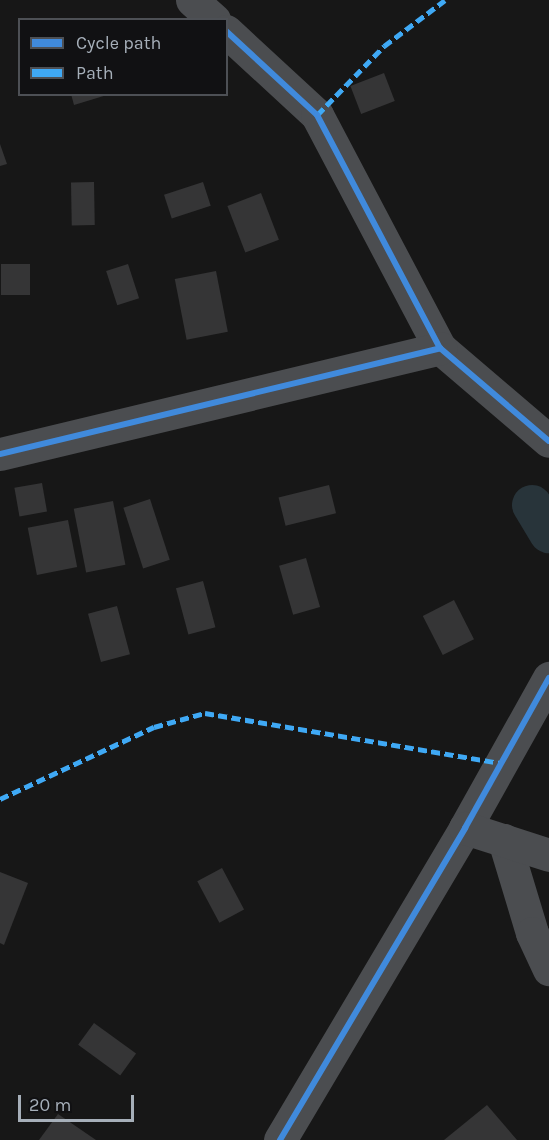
<!DOCTYPE html>
<style>
body{margin:0}
#map{position:relative;width:549px;height:1140px;overflow:hidden;background:#171717;font-family:Karla,sans-serif}
div>[style]{position:absolute}
.canal>*{height:40px;margin:-20px;padding:0 20px;transform-origin:20px;border-radius:20px;background:#28343a}
.building>*{inset:0;background:#353536;transform-origin:0 0}
.minor>*{height:33px;margin:-16.5px;padding:0 16.5px;transform-origin:16.5px;border-radius:16.5px;background:#4b4d50}
.tertiary>*{height:33px;margin:-16.5px;padding:0 16.5px;transform-origin:16.5px;border-radius:16.5px;background:#4b4d50}
.quiet>*{height:4.5px;margin-top:-2.25px;transform-origin:0;background:repeating-linear-gradient(90deg,#3fa9f5 0 9px,transparent 0 13.5px)}
.cycleway>*{height:6px;margin:-3px;padding:0 3px;transform-origin:3px;border-radius:3px;background:#408adc}
span{translate:-50% -50%;white-space:nowrap;text-align:center;line-height:1.15;-webkit-text-stroke:4.5px #111113;paint-order:stroke}
.legend{position:absolute;left:18px;top:18px;width:210px;height:78px;box-sizing:border-box;background:#111113;border:2px solid #4d5055;margin:0;padding:8px 10px;list-style:none;font-size:18px;color:#a6afb9}
.legend li{display:flex;align-items:center;gap:12px;height:30px}
.legend b{width:30px;border:2px solid #4d5055}
.scale{position:absolute;left:18px;top:1095px;width:116px;height:27px;box-sizing:border-box;border:3px solid #a6afb9;border-top:0;padding-left:8px;font-size:18px;line-height:21px;white-space:nowrap;color:#a6afb9;-webkit-text-stroke:4px #111113;paint-order:stroke}
</style>
<div id="map">
<div class="canal">
<div style="left:532px;top:505px;width:33px;rotate:59deg"></div>
</div>
<div class="building">
<div style="left:384px;top:73px;width:30px;height:36px;rotate:69deg"></div>
<div style="clip-path:polygon(71px 94px,107px 94px,107px 95px,74px 105px)"></div>
<div style="clip-path:polygon(0 144px,7px 164px,0 166px)"></div>
<div style="left:94px;top:182px;width:43px;height:23px;rotate:89deg"></div>
<div style="left:203px;top:182px;width:25px;height:41px;rotate:72deg"></div>
<div style="left:261px;top:193px;width:50px;height:36px;rotate:69deg"></div>
<div style="left:1px;top:264px;width:29px;height:31px"></div>
<div style="left:128px;top:264px;width:36px;height:23px;rotate:72deg"></div>
<div style="left:216px;top:271px;width:62px;height:42px;rotate:79deg"></div>
<div style="left:42px;top:483px;width:29px;height:28px;rotate:80deg"></div>
<div style="left:329px;top:485px;width:29px;height:52px;rotate:76deg"></div>
<div style="left:150px;top:499px;width:64px;height:28px;rotate:72deg"></div>
<div style="left:113px;top:501px;width:65px;height:40px;rotate:79deg"></div>
<div style="left:68px;top:520px;width:48px;height:41px;rotate:79deg"></div>
<div style="left:306px;top:558px;width:51px;height:28px;rotate:74deg"></div>
<div style="left:203px;top:581px;width:48px;height:28px;rotate:75deg"></div>
<div style="left:454px;top:600px;width:44px;height:35px;rotate:63deg"></div>
<div style="left:117px;top:606px;width:50px;height:30px;rotate:75deg"></div>
<div style="left:222px;top:868px;width:47px;height:28px;rotate:62deg"></div>
<div style="clip-path:polygon(0 872px,28px 883px,4px 945px,0 943px)"></div>
<div style="left:94px;top:1023px;width:52px;height:27px;rotate:36deg"></div>
<div style="clip-path:polygon(487px 1105px,517px 1140px,444px 1140px)"></div>
<div style="clip-path:polygon(58px 1114px,96px 1140px,39px 1140px)"></div>
</div>
<div class="minor">
<div style="left:192px;top:0;width:30px;rotate:42deg"></div>
<div style="left:226px;top:31px;width:124px;rotate:42.7deg"></div>
<div style="left:317px;top:115px;width:263px;rotate:62.2deg"></div>
<div style="left:440px;top:348px;width:143px;rotate:40.5deg"></div>
<div style="left:0;top:454px;width:453px;rotate:-13.5deg"></div>
<div style="left:465px;top:828px;width:172px;rotate:-60.8deg"></div>
<div style="left:504px;top:840px;width:97px;rotate:73.2deg"></div>
<div style="left:532px;top:933px;width:40px;rotate:65deg"></div>
</div>
<div class="tertiary">
<div style="left:280px;top:1140px;width:363px;rotate:-59.3deg"></div>
<div style="left:465px;top:828px;width:88px;rotate:17.8deg"></div>
</div>
<div class="quiet">
<div style="left:317px;top:115px;width:96px;rotate:-45.8deg"></div>
<div style="left:384px;top:46px;width:76px;rotate:-37deg"></div>
<div style="left:0;top:799px;width:170px;rotate:-25.1deg"></div>
<div style="left:154px;top:727px;width:53px;rotate:-15.4deg"></div>
<div style="left:205px;top:713px;width:299px;rotate:9.6deg"></div>
</div>
<div class="cycleway">
<div style="left:226px;top:31px;width:124px;rotate:42.7deg"></div>
<div style="left:317px;top:115px;width:263px;rotate:62.2deg"></div>
<div style="left:440px;top:348px;width:143px;rotate:40.5deg"></div>
<div style="left:0;top:454px;width:453px;rotate:-13.5deg"></div>
<div style="left:280px;top:1140px;width:363px;rotate:-59.3deg"></div>
<div style="left:465px;top:828px;width:172px;rotate:-60.8deg"></div>
</div>
<ul class="legend">
<li><b style="height:8px;background:#408adc"></b>Cycle path</li>
<li><b style="height:8px;background:#3fa9f5"></b>Path</li>
</ul>
<div class="scale">20 m</div>
</div>
